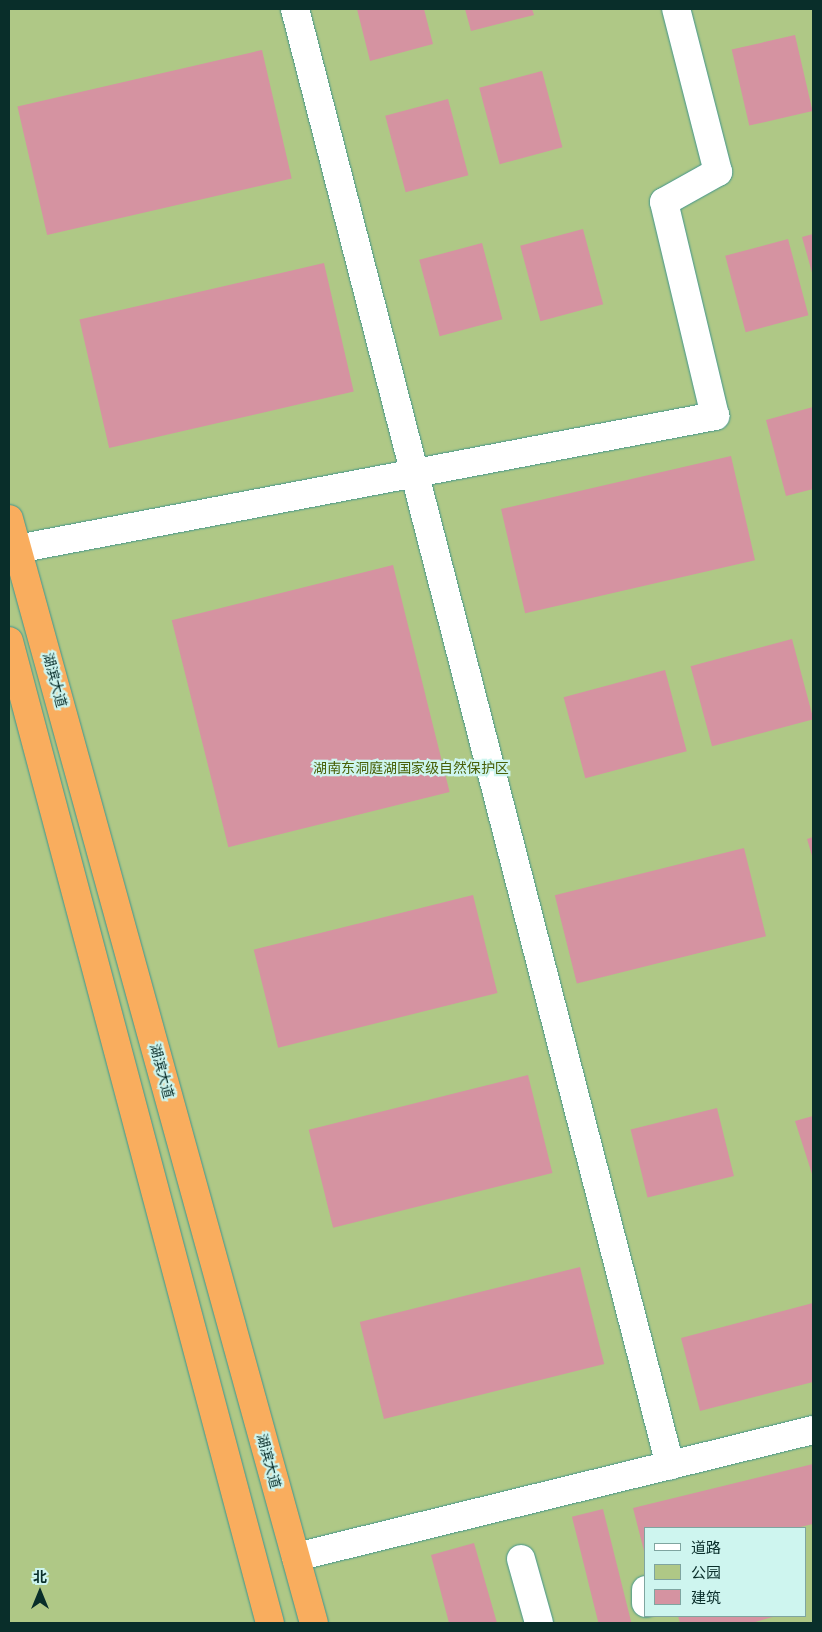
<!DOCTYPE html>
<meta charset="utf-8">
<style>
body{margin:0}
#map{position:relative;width:822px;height:1632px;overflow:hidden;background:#8addd2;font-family:Quicksand,"Noto Sans SC",sans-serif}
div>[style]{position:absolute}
.green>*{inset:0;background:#afc886}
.building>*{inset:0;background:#d593a1;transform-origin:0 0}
.roads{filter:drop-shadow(0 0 1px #41958c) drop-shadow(0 0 1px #41958c)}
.street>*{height:28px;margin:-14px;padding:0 14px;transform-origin:14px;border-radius:14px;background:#fff}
.highway>*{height:28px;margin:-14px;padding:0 14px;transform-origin:14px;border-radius:14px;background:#f9ad5e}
span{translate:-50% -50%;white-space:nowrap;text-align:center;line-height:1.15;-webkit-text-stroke:4.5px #cef5ef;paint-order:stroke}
.street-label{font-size:14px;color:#092e2a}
.park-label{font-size:14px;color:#475f07}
.frame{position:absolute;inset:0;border:10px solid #092e2a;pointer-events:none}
.legend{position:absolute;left:644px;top:1527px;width:162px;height:90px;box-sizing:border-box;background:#cef5ef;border:1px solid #7fa5a0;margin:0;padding:6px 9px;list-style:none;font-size:15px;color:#092e2a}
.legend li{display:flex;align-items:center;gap:10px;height:25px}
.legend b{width:25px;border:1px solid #7fa5a0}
.north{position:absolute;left:15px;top:1567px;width:50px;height:50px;-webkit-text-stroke:4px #cef5ef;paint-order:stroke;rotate:0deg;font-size:14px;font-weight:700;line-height:20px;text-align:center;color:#092e2a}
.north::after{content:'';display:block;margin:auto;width:18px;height:22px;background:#092e2a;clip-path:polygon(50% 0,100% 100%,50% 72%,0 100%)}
</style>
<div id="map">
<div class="green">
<div style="clip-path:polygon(evenodd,9px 9px,813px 9px,813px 1623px,9px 1623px,9px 9px,646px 1528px,806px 1528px,806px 1616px,646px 1616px,646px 1528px)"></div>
</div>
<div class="building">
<div style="clip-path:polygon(357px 9px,424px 9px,433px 44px,370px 61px)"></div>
<div style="clip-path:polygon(465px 9px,532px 9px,534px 15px,471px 31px)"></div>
<div style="left:795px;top:35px;width:78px;height:65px;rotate:77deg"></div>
<div style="left:262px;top:50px;width:132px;height:251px;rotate:77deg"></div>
<div style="left:542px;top:71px;width:79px;height:65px;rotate:75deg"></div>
<div style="left:448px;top:99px;width:79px;height:65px;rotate:75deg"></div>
<div style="left:583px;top:229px;width:78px;height:65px;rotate:75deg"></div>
<div style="clip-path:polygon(813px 234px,813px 276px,802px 237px)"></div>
<div style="left:788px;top:239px;width:79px;height:65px;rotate:75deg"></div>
<div style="left:482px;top:243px;width:79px;height:65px;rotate:75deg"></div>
<div style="left:324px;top:263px;width:132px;height:251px;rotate:77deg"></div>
<div style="clip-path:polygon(813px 407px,813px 489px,786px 496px,766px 420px)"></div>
<div style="left:731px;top:456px;width:107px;height:236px;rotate:77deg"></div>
<div style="left:393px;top:565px;width:234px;height:228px;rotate:76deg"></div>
<div style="left:792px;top:639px;width:83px;height:105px;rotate:75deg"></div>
<div style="left:665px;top:670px;width:84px;height:105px;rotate:75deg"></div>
<div style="clip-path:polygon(813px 837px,813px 859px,807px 839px)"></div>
<div style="left:744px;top:848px;width:91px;height:195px;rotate:76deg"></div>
<div style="left:473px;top:895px;width:101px;height:226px;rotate:76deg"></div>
<div style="left:528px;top:1075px;width:101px;height:226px;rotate:76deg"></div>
<div style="left:717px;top:1108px;width:70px;height:89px;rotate:76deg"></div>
<div style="clip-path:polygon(813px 1116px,813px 1177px,795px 1121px)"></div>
<div style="left:580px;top:1267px;width:100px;height:227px;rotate:76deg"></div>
<div style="clip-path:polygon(813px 1303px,813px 1382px,700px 1411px,681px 1338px)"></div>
<div style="clip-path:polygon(813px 1464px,813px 1524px,796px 1528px,646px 1528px,645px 1555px,633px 1508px)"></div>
<div style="left:603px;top:1509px;width:118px;height:32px;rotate:76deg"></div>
<div style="clip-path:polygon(474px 1543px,497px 1623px,449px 1623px,431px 1555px)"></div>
<div style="clip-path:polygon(678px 1616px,776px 1616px,752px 1623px,680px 1623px)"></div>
</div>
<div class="roads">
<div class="street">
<div style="left:295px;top:9px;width:1504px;rotate:75.56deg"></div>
<div style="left:17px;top:549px;width:711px;rotate:-10.79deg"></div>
<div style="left:715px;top:416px;width:220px;rotate:-103.4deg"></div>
<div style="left:664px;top:202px;width:62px;rotate:-29.1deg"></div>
<div style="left:718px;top:172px;width:168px;rotate:-104.4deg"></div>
<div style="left:296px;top:1557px;width:532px;rotate:-13.8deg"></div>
<div style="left:521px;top:1559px;width:66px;rotate:74.3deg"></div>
<div style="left:646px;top:1590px;width:13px;rotate:90deg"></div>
</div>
<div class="highway">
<div style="left:9px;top:519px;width:1145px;rotate:74.56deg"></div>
<div style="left:9px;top:641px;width:1016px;rotate:75.12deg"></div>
</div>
</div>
<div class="street-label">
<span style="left:55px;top:680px;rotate:75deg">湖滨大道</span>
<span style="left:162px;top:1071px;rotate:75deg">湖滨大道</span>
<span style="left:269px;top:1461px;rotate:75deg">湖滨大道</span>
</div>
<div class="park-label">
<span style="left:411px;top:768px">湖南东洞庭湖国家级自然保护区</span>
</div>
<div class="frame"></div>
<ul class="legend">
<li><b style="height:6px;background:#fff"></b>道路</li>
<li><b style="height:14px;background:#afc886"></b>公园</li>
<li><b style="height:14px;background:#d593a1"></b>建筑</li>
</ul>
<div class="north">北</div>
</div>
